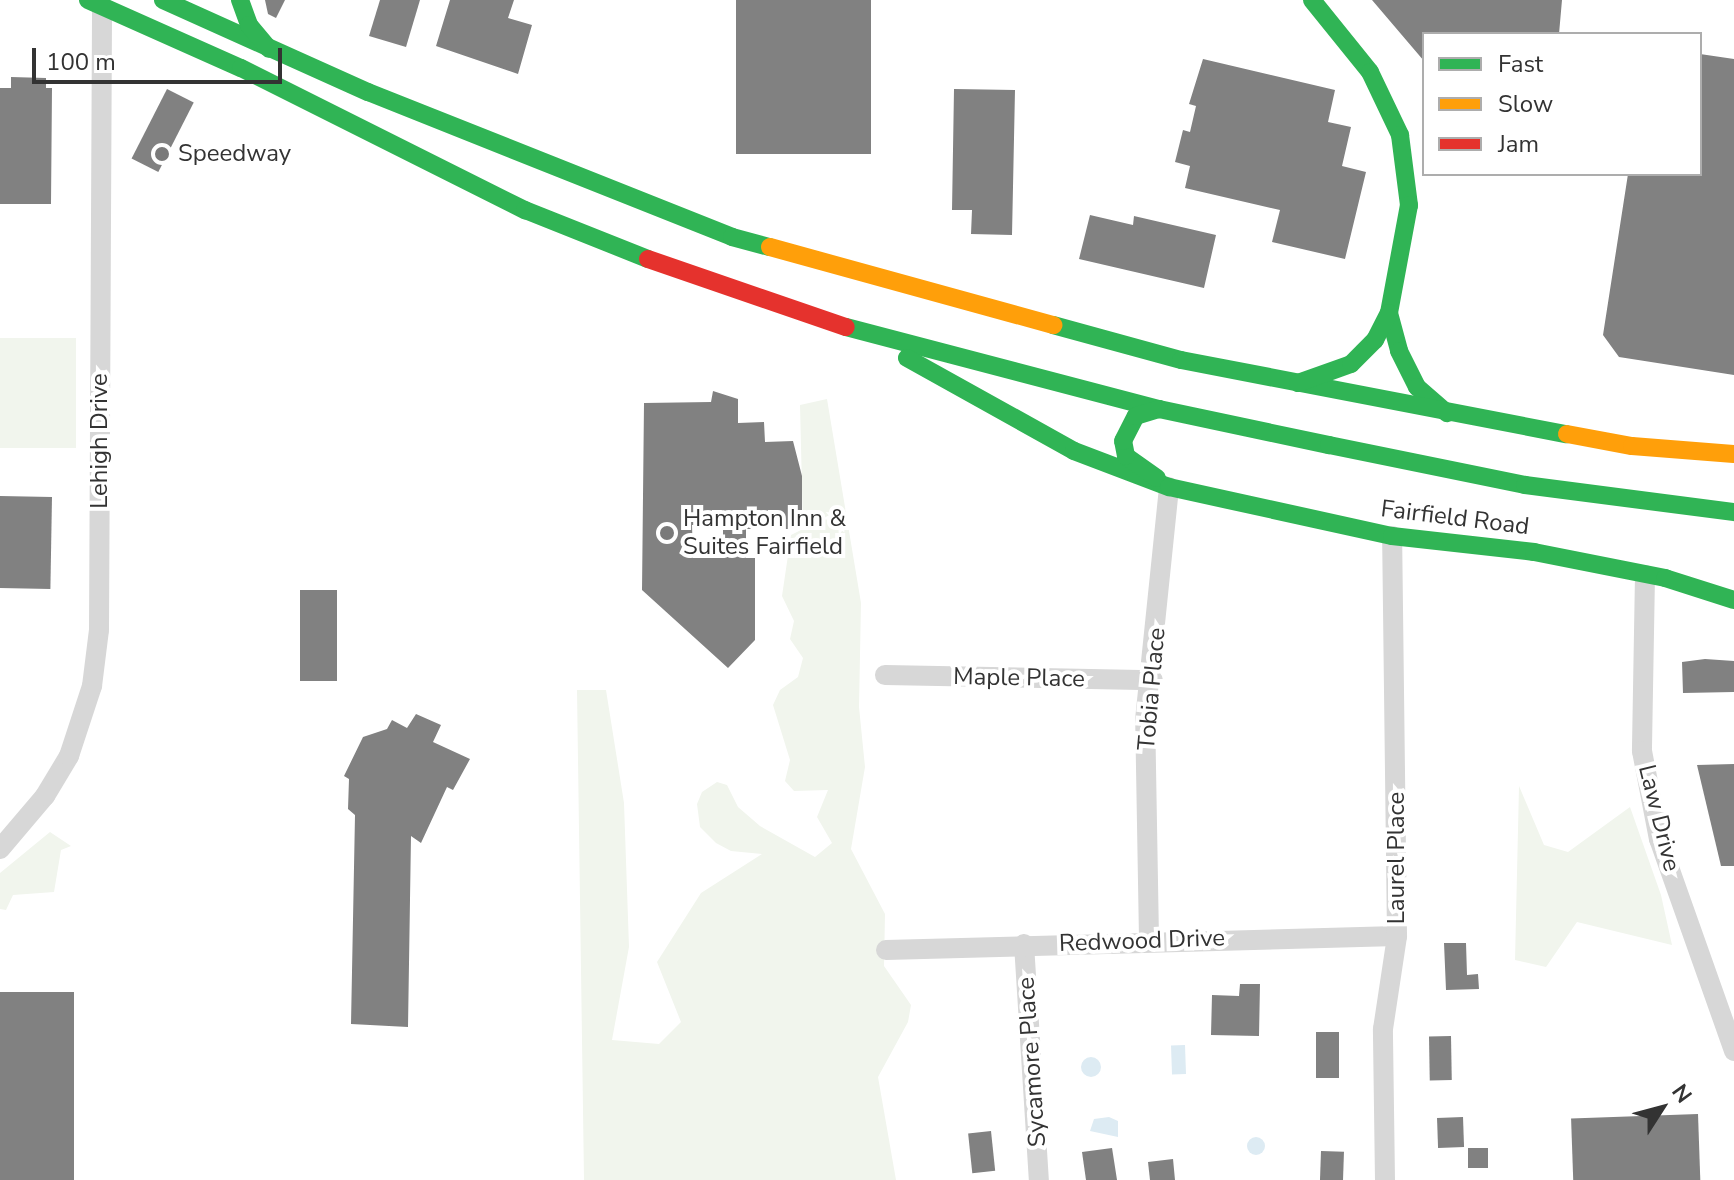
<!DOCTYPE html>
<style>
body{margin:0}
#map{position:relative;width:1734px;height:1180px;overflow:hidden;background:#fff;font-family:"Nunito Sans",sans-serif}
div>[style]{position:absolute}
.green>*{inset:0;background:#f1f5ed;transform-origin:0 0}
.water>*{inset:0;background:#ddebf3;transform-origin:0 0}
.round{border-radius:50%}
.building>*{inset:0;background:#818181;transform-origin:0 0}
.street>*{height:20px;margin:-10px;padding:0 10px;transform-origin:10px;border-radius:10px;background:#d7d7d7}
.fast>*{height:18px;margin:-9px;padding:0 9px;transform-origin:9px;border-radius:9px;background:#30b455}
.slow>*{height:18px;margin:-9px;padding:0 9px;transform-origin:9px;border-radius:9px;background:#ff9f0a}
.jam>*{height:18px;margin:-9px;padding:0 9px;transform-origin:9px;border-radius:9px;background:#e5322d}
.dots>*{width:22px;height:22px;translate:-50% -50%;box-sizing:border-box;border:4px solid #fff;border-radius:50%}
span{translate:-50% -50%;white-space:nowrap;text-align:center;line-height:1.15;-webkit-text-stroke:8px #fff;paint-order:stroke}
.poi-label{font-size:24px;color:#333}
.left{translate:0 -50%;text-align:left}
.street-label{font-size:24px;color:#333}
.legend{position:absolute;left:1422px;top:32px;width:280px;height:144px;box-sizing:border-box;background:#fff;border:2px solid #adadad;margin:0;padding:10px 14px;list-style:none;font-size:24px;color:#333}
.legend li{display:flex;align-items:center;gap:16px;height:40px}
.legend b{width:40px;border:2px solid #adadad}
.north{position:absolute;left:1622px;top:1068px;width:80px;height:80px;-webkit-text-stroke:6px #fff;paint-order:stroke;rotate:54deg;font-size:22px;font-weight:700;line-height:32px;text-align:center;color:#333}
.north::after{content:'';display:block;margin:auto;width:28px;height:36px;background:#333;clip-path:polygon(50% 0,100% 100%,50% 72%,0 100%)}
.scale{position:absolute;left:32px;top:48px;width:250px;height:36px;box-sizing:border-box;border:4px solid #333;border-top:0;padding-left:10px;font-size:24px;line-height:28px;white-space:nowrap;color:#333;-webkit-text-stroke:6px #fff;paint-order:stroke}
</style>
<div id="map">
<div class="green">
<div style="left:0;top:338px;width:76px;height:110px"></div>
<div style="clip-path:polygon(827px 399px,861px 603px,859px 707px,865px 767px,851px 849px,885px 914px,884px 966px,911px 1005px,908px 1022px,878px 1077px,896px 1180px,584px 1180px,577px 690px,606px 690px,624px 803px,629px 947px,612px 1040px,659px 1044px,681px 1022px,657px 962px,701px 893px,762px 854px,731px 851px,716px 843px,700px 827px,697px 804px,702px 792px,717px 782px,727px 785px,738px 807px,760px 826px,815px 857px,832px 843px,817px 817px,828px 790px,794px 791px,785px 781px,790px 760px,773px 705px,780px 690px,798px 677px,803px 658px,790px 639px,794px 621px,782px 596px,791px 535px,803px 529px,800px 405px)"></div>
<div style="clip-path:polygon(1519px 786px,1544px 845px,1568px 852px,1630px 807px,1661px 895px,1672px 945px,1577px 922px,1546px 967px,1515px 960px)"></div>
<div style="clip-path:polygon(50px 832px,71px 846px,61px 850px,54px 892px,13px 895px,6px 910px,0 909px,0 873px)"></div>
</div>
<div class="water">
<div style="left:1185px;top:1045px;width:29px;height:14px;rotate:88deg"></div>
<div class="round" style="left:1081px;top:1057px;width:20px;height:20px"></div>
<div style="clip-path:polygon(1109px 1117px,1118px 1121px,1118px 1137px,1090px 1131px,1094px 1119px)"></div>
<div class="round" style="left:1247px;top:1137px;width:18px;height:18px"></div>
</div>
<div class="building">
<div style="clip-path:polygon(265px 0,285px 0,276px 18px,268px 14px)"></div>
<div style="clip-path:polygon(380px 0,420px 0,406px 47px,369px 36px)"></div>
<div style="clip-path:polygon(450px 0,514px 0,508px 18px,532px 25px,518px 74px,436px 46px)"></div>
<div style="left:736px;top:0;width:135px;height:154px"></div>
<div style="clip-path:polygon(1372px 0,1562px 0,1559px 34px,1424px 34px,1424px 61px)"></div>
<div style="clip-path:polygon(1700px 54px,1734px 59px,1734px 375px,1619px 357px,1603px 335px,1628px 174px,1700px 174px)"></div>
<div style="clip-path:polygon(1203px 59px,1335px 90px,1328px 122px,1351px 127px,1342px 166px,1366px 172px,1345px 259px,1272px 242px,1280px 210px,1185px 188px,1190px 166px,1175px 162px,1183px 130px,1190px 132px,1196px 106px,1189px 104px)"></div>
<div style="clip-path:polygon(11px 77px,46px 78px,46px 88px,52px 88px,51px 204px,0 204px,0 88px,11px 88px)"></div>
<div style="left:167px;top:89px;width:30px;height:78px;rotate:27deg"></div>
<div style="clip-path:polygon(954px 89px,1015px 90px,1012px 235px,971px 234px,972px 210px,952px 210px)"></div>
<div style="clip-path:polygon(1090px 215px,1133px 225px,1134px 216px,1216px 235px,1204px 288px,1079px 259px)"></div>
<div style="clip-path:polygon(evenodd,713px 391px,738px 399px,738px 423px,764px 422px,765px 442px,793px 441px,802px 476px,802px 529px,746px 529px,746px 558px,755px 558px,755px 640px,728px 668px,642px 590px,644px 403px,711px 402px,713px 391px,692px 525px,723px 525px,723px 558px,693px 558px,692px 525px)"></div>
<div style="left:0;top:496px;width:52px;height:92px;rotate:1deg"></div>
<div style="left:300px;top:590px;width:37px;height:91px"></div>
<div style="clip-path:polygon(1705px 659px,1734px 661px,1734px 692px,1683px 693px,1682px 662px)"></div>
<div style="clip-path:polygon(416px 714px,441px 725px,433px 742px,470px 759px,453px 790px,447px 787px,421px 843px,411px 836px,408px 1027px,351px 1024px,355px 815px,348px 809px,349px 779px,344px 776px,363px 737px,387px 729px,392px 720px,407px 728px)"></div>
<div style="clip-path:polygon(1734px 764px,1734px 866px,1721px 866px,1697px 765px)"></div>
<div style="clip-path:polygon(1444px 943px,1466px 943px,1467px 975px,1478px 974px,1479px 989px,1446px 990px)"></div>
<div style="clip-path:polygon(1240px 984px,1260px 984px,1259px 1036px,1211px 1035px,1212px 995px,1239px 996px)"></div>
<div style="left:0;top:992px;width:74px;height:188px"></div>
<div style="left:1316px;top:1032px;width:23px;height:46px"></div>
<div style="left:1451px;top:1036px;width:44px;height:22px;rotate:89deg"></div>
<div style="left:1698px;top:1114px;width:66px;height:127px;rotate:88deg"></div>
<div style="left:1463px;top:1117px;width:30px;height:26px;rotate:88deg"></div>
<div style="left:991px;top:1131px;width:40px;height:23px;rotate:84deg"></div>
<div style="clip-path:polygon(1112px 1148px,1117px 1180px,1086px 1180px,1082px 1152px)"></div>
<div style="left:1468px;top:1148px;width:20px;height:20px"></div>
<div style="left:1321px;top:1151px;width:23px;height:29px;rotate:2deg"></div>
<div style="clip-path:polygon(1173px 1159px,1175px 1180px,1150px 1180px,1148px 1162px)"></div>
</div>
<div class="street">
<div style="left:1645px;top:575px;width:176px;rotate:91deg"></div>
<div style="left:1642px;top:751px;width:90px;rotate:79.1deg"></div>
<div style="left:1659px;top:839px;width:225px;rotate:70.5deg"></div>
<div style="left:885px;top:675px;width:268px;rotate:1.1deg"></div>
<div style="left:0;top:849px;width:70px;rotate:-49.7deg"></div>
<div style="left:45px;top:796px;width:47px;rotate:-59deg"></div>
<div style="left:69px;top:756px;width:74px;rotate:-71.8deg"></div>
<div style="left:92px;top:686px;width:56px;rotate:-82.9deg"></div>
<div style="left:99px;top:630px;width:624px;rotate:-89.72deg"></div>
<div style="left:1149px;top:939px;width:219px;rotate:-91deg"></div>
<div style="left:1145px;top:720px;width:234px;rotate:-84.1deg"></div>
<div style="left:1024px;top:944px;width:236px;rotate:86.4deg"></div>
<div style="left:886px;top:950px;width:511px;rotate:-1.57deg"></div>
<div style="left:1385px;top:1180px;width:151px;rotate:-90.8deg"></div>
<div style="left:1383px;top:1029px;width:94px;rotate:-81.4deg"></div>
<div style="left:1397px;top:936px;width:400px;rotate:-90.7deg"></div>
</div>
<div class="fast">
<div style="left:88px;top:0;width:167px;rotate:24deg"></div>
<div style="left:241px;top:68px;width:318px;rotate:26.6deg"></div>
<div style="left:525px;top:210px;width:132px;rotate:21.7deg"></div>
<div style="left:163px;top:0;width:225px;rotate:24.2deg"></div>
<div style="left:368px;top:92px;width:392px;rotate:21.7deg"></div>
<div style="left:732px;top:237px;width:39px;rotate:15deg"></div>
<div style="left:240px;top:0;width:27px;rotate:70deg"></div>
<div style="left:249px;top:25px;width:31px;rotate:50deg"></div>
<div style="left:1312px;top:0;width:92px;rotate:51.1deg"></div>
<div style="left:1370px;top:72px;width:70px;rotate:64.5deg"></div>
<div style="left:1400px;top:135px;width:71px;rotate:82.7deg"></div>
<div style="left:1409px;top:205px;width:110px;rotate:100.5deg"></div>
<div style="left:1389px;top:313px;width:39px;rotate:75deg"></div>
<div style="left:1399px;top:351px;width:40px;rotate:63.4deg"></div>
<div style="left:1417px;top:387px;width:40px;rotate:41deg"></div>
<div style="left:1053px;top:325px;width:133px;rotate:15.3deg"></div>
<div style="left:1181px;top:360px;width:393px;rotate:10.9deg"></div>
<div style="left:846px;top:327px;width:324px;rotate:14.7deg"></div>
<div style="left:1159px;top:409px;width:174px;rotate:12deg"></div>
<div style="left:1329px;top:445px;width:200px;rotate:11.5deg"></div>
<div style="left:1525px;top:485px;width:211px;rotate:7.4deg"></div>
<div style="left:907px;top:358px;width:191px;rotate:29.1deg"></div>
<div style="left:1074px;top:451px;width:102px;rotate:20.8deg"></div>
<div style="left:1298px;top:383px;width:56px;rotate:-19.7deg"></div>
<div style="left:1351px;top:364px;width:34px;rotate:-45deg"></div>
<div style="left:1375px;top:340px;width:30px;rotate:-63deg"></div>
<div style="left:1157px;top:478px;width:38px;rotate:-145deg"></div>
<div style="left:1126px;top:456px;width:15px;rotate:-101deg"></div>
<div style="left:1123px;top:441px;width:28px;rotate:-63deg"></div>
<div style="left:1136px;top:416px;width:24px;rotate:-17deg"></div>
<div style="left:1169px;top:487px;width:228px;rotate:12.4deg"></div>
<div style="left:1392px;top:536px;width:143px;rotate:6.4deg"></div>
<div style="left:1534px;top:552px;width:134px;rotate:11.2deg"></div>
<div style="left:1665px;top:578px;width:72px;rotate:17.7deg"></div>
</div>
<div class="slow">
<div style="left:770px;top:247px;width:294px;rotate:15.4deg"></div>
<div style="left:1567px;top:434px;width:66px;rotate:10.5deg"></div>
<div style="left:1632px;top:446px;width:102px;rotate:4.5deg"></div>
</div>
<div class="jam">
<div style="left:648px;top:259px;width:209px;rotate:19deg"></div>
</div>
<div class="dots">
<div style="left:162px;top:154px;background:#7a7a7a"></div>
<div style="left:667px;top:533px;background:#7a7a7a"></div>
</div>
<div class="poi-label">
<span class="left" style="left:178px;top:154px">Speedway</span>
<span class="left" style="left:683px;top:533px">Hampton Inn &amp;<br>Suites Fairfield</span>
</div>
<div class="street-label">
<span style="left:100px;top:441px;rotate:-90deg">Lehigh Drive</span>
<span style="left:1455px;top:518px;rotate:7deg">Fairfield Road</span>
<span style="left:1019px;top:678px;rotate:1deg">Maple Place</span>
<span style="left:1152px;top:689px;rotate:-85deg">Tobia Place</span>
<span style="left:1659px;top:818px;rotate:76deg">Law Drive</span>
<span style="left:1397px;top:858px;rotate:-90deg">Laurel Place</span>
<span style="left:1142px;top:941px;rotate:-2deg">Redwood Drive</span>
<span style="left:1032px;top:1062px;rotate:-94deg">Sycamore Place</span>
</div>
<ul class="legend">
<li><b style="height:10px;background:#30b455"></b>Fast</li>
<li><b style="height:10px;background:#ff9f0a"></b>Slow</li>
<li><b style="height:10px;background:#e5322d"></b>Jam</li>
</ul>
<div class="north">N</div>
<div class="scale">100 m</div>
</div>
